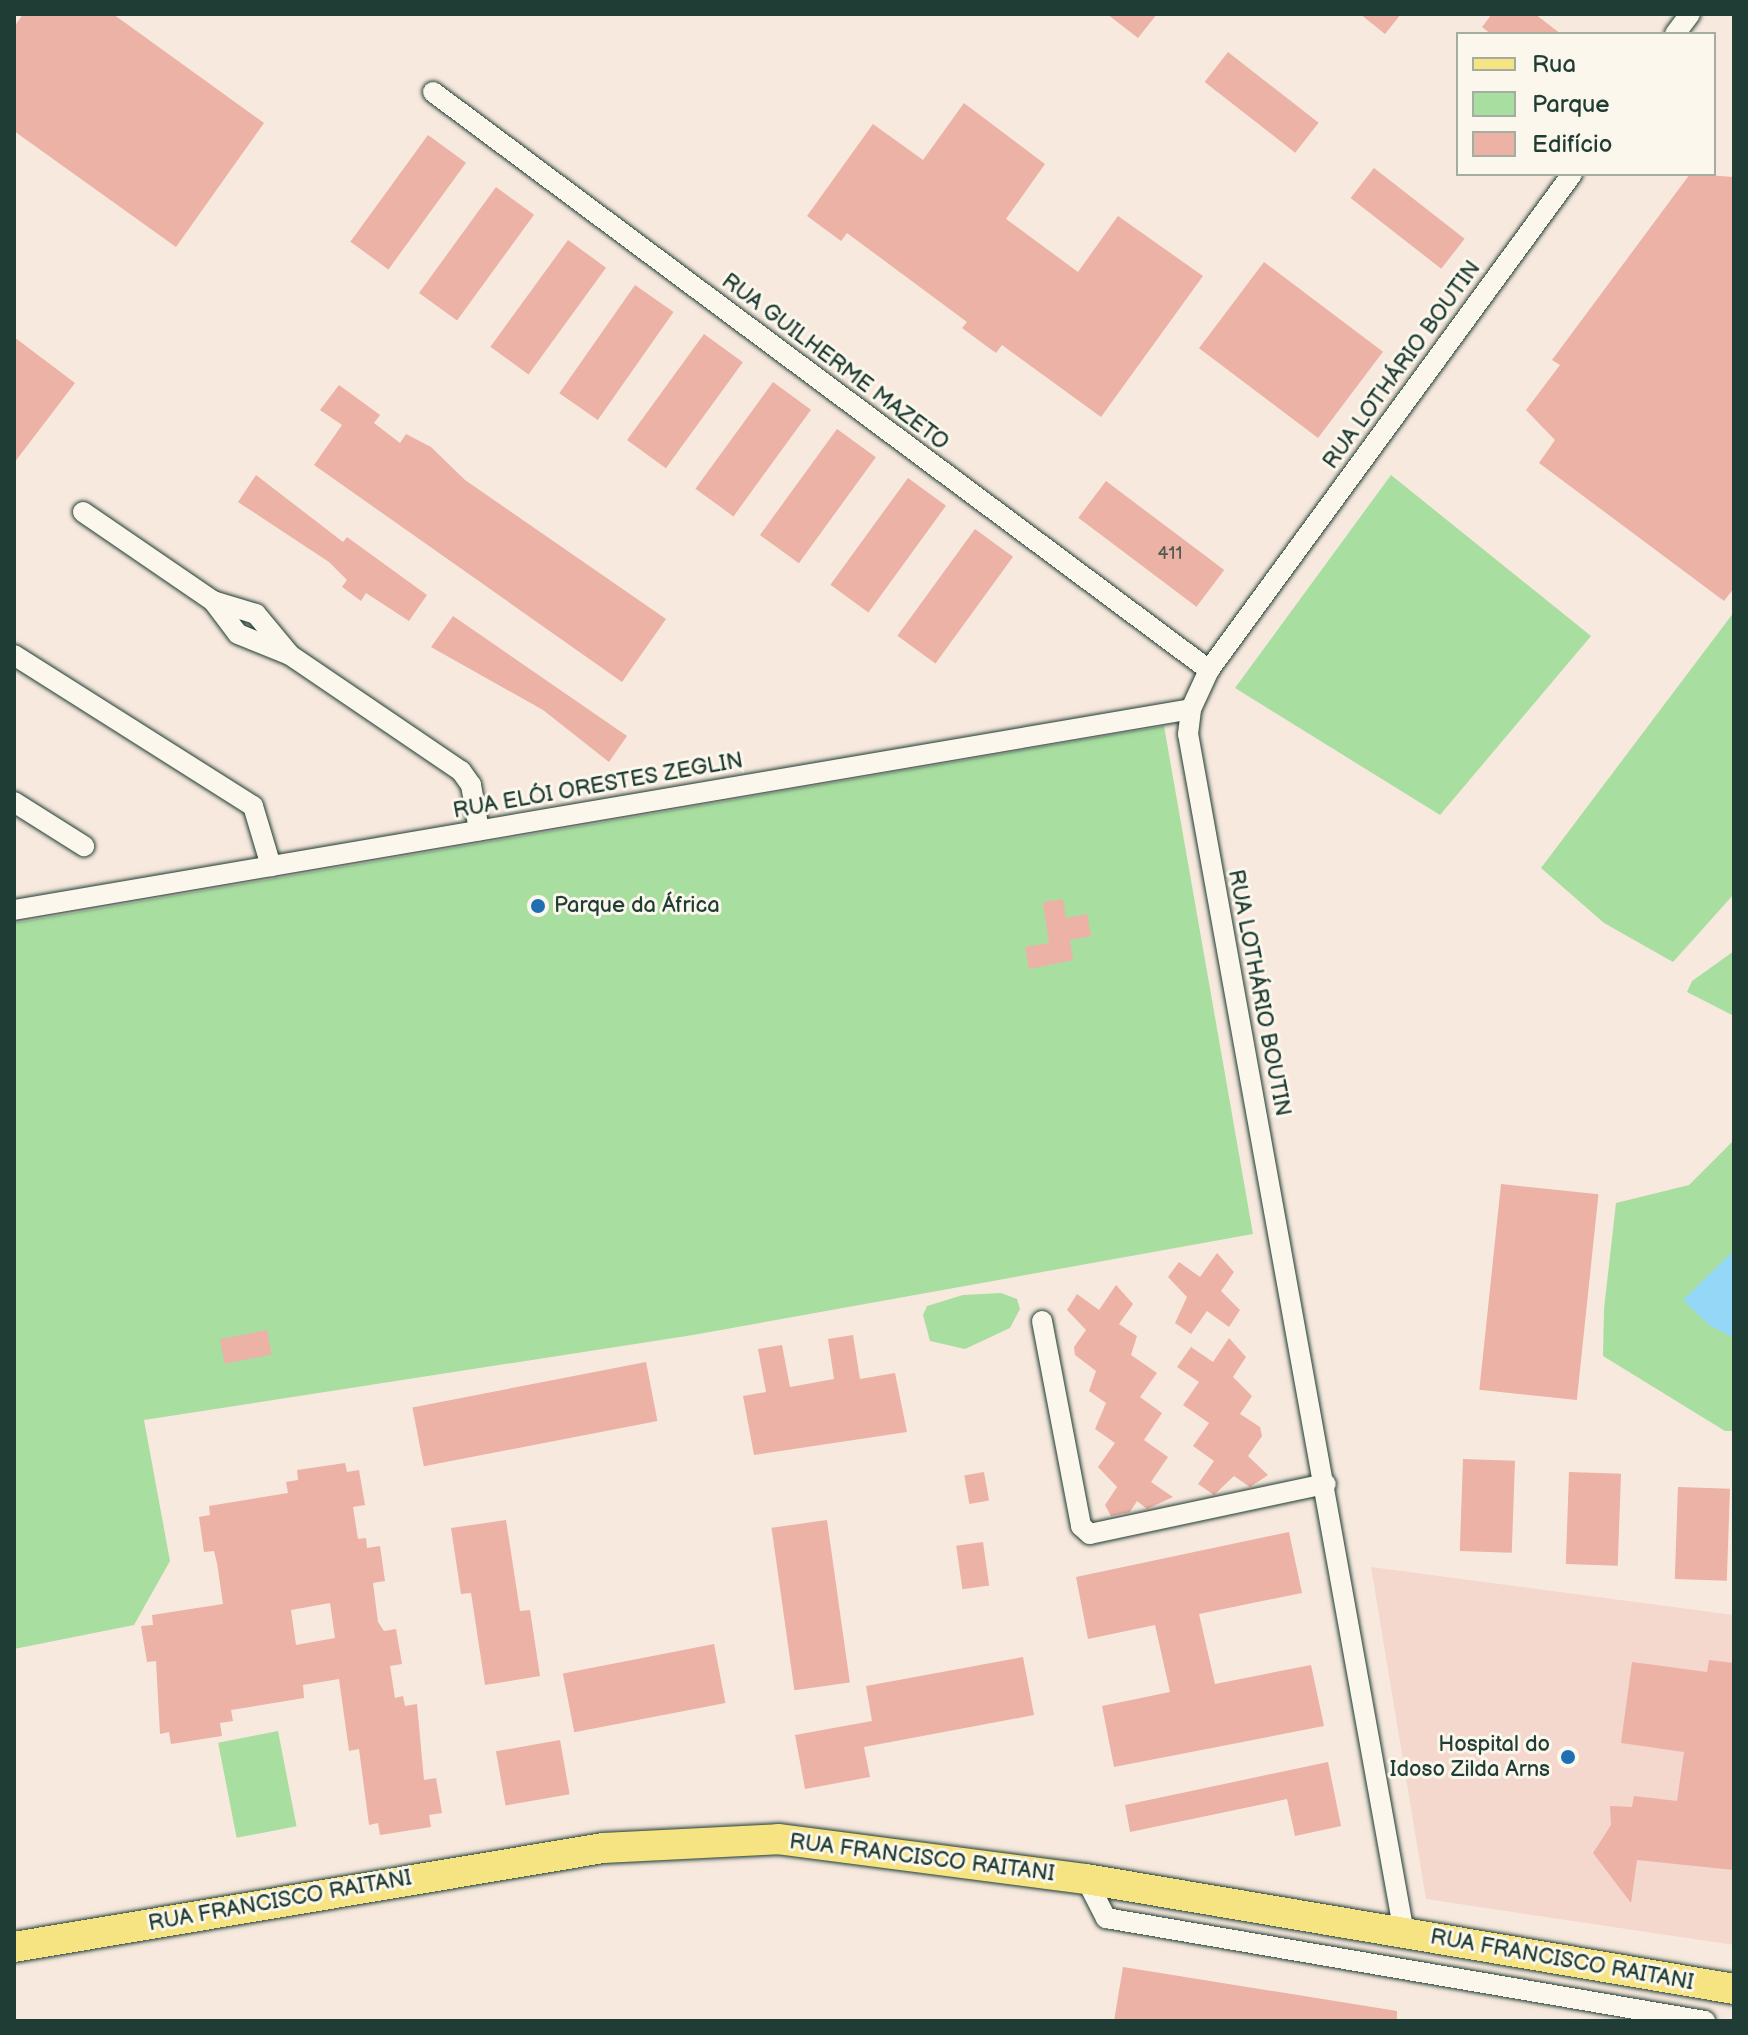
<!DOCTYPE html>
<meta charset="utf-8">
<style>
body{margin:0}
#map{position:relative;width:1748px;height:2035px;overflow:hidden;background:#f8e9de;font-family:"Balsamiq Sans",sans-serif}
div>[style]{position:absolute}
.built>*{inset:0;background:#f4d8cd}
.green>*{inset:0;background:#a9dea1;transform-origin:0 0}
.water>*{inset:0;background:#94d7f6}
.building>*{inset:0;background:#ebb2a5;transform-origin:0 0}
.roads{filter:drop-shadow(0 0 2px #1f3d34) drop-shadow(0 0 2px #1f3d34)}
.minor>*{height:20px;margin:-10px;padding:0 10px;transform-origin:10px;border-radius:10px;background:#fbf7ec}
.primary>*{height:30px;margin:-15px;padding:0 15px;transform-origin:15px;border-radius:15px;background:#f6e381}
.dots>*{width:22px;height:22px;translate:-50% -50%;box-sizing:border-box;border:4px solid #fbf7ec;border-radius:50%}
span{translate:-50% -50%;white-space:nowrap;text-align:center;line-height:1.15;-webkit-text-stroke:6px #fbf7ec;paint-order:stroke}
.number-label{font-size:18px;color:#525a50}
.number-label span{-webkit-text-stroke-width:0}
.street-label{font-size:22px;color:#1f3d34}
.poi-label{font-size:22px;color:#1f3d34}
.left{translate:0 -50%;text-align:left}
.right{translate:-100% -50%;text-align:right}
.frame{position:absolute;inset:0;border:16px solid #1f3d34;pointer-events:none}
.legend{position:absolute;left:1456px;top:32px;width:260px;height:144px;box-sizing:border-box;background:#fbf7ec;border:2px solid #a3ada2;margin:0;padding:10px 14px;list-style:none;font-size:24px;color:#1f3d34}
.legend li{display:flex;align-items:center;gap:16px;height:40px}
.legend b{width:40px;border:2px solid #a3ada2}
</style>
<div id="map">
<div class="built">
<div style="clip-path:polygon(1371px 1567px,1734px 1615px,1734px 1945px,1426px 1899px)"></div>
</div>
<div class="green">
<div style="clip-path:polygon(1391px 475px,1591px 636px,1440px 815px,1235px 688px)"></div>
<div style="clip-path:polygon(1734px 612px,1734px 894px,1673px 962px,1604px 923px,1541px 868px)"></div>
<div style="clip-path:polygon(1164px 726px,1253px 1234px,693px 1335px,144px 1420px,170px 1561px,134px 1625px,14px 1649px,14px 923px)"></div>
<div style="clip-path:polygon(1734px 951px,1734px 1016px,1687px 992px,1692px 981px)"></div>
<div style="clip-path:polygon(1734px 1140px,1734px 1431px,1725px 1431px,1603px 1356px,1604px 1309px,1616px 1203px,1689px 1185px)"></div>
<div style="clip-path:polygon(1001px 1293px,1017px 1299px,1020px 1309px,1010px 1328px,965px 1349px,930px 1341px,923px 1315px,927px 1306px,963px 1295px)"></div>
<div style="left:278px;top:1731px;width:97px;height:61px;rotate:79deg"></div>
</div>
<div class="water">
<div style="clip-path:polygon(1730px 1254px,1734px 1256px,1734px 1338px,1709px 1325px,1683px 1300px)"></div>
</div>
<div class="building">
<div style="clip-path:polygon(23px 14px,113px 14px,264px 123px,176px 247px,14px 131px,14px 27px)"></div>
<div style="clip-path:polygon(1107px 14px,1157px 14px,1138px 38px)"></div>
<div style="clip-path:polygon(1360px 14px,1401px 14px,1385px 34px)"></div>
<div style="clip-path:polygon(1492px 14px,1535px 14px,1561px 34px,1491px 34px,1482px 27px)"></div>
<div style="left:1228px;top:52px;width:115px;height:38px;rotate:38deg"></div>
<div style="clip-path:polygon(964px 103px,1045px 164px,1006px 219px,1078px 272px,1118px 216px,1203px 276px,1101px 417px,1002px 345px,996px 353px,985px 345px,962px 328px,967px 322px,847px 233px,841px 241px,807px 216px,873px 124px,923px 160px)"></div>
<div style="left:428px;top:135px;width:47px;height:132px;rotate:36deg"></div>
<div style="left:1374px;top:168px;width:115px;height:38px;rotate:38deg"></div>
<div style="clip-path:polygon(1690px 174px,1734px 177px,1734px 588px,1724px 601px,1539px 463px,1555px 440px,1526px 410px,1560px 365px,1552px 360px)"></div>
<div style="left:496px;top:187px;width:47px;height:131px;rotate:36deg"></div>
<div style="left:568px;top:240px;width:47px;height:132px;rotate:36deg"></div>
<div style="left:1264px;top:262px;width:149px;height:108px;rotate:37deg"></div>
<div style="left:635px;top:285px;width:47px;height:132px;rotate:35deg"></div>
<div style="left:704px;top:334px;width:48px;height:131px;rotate:36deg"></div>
<div style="clip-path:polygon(14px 337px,75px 383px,14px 463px)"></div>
<div style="left:773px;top:382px;width:47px;height:132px;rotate:36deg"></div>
<div style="clip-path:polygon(339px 385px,380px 415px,374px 423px,400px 443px,406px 434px,431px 447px,465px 480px,666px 619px,622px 682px,314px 465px,342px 425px,320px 410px)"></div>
<div style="left:837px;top:429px;width:48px;height:131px;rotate:36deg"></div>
<div style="clip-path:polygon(256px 475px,343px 542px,347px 537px,427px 595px,409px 621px,366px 593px,361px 601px,342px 587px,347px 580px,329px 562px,238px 502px)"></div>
<div style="left:908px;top:478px;width:47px;height:132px;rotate:36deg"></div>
<div style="left:1106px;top:481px;width:148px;height:46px;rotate:37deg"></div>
<div style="left:975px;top:529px;width:47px;height:132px;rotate:36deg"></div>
<div style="clip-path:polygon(453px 616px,627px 736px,609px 762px,543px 710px,431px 647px)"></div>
<div style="clip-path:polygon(1063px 899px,1066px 918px,1087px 914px,1091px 936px,1070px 940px,1073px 960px,1029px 969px,1025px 947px,1049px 943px,1043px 902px)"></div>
<div style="left:1501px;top:1184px;width:98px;height:207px;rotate:6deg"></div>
<div style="clip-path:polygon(1217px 1253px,1234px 1272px,1221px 1291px,1240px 1310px,1229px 1327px,1207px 1311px,1191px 1334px,1175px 1323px,1187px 1297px,1168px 1277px,1179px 1262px,1200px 1277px)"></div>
<div style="clip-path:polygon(1116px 1285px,1133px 1304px,1119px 1324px,1137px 1336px,1131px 1355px,1157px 1373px,1140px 1397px,1162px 1413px,1144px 1440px,1168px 1457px,1151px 1482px,1173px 1497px,1147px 1509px,1137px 1501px,1130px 1512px,1111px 1516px,1105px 1505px,1117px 1487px,1098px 1467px,1115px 1443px,1095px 1429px,1106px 1403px,1089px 1391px,1096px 1371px,1075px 1355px,1074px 1347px,1086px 1330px,1067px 1310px,1077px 1294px,1099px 1310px)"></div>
<div style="left:267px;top:1330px;width:25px;height:48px;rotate:79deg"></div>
<div style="clip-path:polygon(853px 1335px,860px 1379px,895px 1373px,907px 1432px,754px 1455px,743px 1396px,766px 1392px,758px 1349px,782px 1345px,790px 1387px,834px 1379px,828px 1339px)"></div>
<div style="clip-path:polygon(1229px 1338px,1246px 1357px,1233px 1377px,1252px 1396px,1240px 1414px,1260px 1427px,1262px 1436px,1248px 1456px,1268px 1475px,1250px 1487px,1234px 1476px,1214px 1495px,1198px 1484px,1214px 1461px,1193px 1446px,1209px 1423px,1183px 1405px,1199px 1382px,1177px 1367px,1191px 1347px,1213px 1362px)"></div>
<div style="left:646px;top:1362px;width:60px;height:238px;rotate:79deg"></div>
<div style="left:1463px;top:1459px;width:52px;height:92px;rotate:2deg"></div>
<div style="clip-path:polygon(evenodd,345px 1463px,347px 1472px,359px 1470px,365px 1505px,353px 1507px,358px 1539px,366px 1538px,367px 1548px,380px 1546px,385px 1581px,373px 1583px,378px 1622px,384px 1631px,396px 1629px,402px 1664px,390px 1666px,395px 1698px,403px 1696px,405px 1706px,417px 1704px,424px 1780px,436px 1778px,442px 1813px,429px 1815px,431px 1827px,380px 1835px,378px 1823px,369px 1825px,359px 1749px,349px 1751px,339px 1679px,303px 1685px,304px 1698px,231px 1710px,233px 1721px,220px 1723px,222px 1736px,171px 1744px,169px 1732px,160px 1734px,156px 1661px,147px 1662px,141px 1626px,153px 1625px,152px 1615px,223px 1604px,217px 1563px,214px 1551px,204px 1552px,199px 1517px,210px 1515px,209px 1506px,288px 1493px,286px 1482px,298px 1480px,297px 1470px,345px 1463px,330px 1603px,335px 1638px,296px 1645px,291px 1610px,330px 1603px)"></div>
<div style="left:984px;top:1472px;width:29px;height:20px;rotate:80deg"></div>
<div style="left:1569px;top:1472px;width:52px;height:92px;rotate:2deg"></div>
<div style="left:1678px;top:1487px;width:52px;height:92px;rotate:2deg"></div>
<div style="clip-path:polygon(506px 1520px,520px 1611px,530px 1610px,540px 1676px,485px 1685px,471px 1593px,461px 1594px,451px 1528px)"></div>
<div style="left:827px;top:1520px;width:164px;height:56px;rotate:82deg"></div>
<div style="clip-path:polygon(1289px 1532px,1302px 1593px,1199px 1614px,1215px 1684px,1311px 1665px,1324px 1726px,1114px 1767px,1102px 1706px,1170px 1692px,1155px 1625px,1088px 1639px,1076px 1577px)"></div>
<div style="left:983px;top:1542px;width:44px;height:27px;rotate:82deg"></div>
<div style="left:714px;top:1644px;width:60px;height:154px;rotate:79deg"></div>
<div style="clip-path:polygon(1023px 1657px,1034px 1715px,864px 1747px,870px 1777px,805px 1789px,795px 1735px,872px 1721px,866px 1686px)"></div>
<div style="clip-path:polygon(1709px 1660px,1734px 1663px,1734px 1870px,1637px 1860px,1631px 1903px,1593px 1853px,1611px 1825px,1610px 1806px,1632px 1807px,1634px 1796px,1677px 1801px,1684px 1752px,1621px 1743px,1632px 1662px,1707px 1672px)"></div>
<div style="left:560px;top:1740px;width:55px;height:65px;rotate:80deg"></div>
<div style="clip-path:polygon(1328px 1762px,1341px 1826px,1295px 1836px,1287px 1799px,1130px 1832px,1125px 1805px)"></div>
<div style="clip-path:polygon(1123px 1967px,1397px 2011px,1397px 2021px,1114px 2021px)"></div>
</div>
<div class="roads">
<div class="minor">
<div style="left:1675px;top:34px;width:25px;rotate:-53deg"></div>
<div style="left:433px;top:92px;width:968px;rotate:36.68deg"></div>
<div style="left:83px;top:512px;width:158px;rotate:34.4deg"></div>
<div style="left:213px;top:601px;width:41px;rotate:52.9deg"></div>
<div style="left:238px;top:634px;width:56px;rotate:22deg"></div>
<div style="left:290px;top:655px;width:207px;rotate:34.2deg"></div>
<div style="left:461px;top:771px;width:17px;rotate:54deg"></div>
<div style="left:471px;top:785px;width:46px;rotate:79.9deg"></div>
<div style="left:213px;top:601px;width:45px;rotate:16.8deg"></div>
<div style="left:256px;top:614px;width:53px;rotate:50.3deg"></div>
<div style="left:14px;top:655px;width:283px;rotate:32.3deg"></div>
<div style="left:253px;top:806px;width:63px;rotate:73.3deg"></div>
<div style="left:14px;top:802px;width:83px;rotate:32.2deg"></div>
<div style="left:14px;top:910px;width:1194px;rotate:-9.69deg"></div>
<div style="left:1042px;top:1321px;width:209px;rotate:79.2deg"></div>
<div style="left:1081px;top:1526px;width:12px;rotate:42deg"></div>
<div style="left:1090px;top:1534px;width:241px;rotate:-12deg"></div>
<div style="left:1086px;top:1879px;width:44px;rotate:62.9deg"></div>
<div style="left:1106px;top:1918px;width:608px;rotate:9.76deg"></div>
<div style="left:1404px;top:1933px;width:1218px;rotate:-100.21deg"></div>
<div style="left:1188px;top:734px;width:25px;rotate:-83deg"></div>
<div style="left:1191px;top:709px;width:43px;rotate:-65.2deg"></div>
<div style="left:1209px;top:670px;width:615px;rotate:-53.8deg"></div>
</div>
<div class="primary">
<div style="left:14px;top:1947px;width:597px;rotate:-9.54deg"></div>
<div style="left:603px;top:1848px;width:175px;rotate:-2.9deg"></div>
<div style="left:778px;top:1839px;width:311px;rotate:7.4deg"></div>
<div style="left:1086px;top:1879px;width:657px;rotate:9.63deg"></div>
</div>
</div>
<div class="dots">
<div style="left:538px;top:906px;background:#1f6fb2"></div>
<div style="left:1568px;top:1757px;background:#1f6fb2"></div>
</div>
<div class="number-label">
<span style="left:1170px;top:554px">411</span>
</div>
<div class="street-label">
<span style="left:835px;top:362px;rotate:37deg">RUA GUILHERME MAZETO</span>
<span style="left:1402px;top:365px;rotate:-54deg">RUA LOTHÁRIO BOUTIN</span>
<span style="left:598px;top:786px;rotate:-10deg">RUA ELÓI ORESTES ZEGLIN</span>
<span style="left:1259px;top:993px;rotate:79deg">RUA LOTHÁRIO BOUTIN</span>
<span style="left:922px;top:1858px;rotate:7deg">RUA FRANCISCO RAITANI</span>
<span style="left:280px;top:1901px;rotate:-10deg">RUA FRANCISCO RAITANI</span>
<span style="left:1562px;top:1960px;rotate:10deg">RUA FRANCISCO RAITANI</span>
</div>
<div class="poi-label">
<span class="left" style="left:554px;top:906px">Parque da África</span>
<span class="right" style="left:1550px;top:1757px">Hospital do<br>Idoso Zilda Arns</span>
</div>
<div class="frame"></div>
<ul class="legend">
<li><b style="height:10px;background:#f6e381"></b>Rua</li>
<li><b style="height:22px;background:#a9dea1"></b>Parque</li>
<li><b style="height:22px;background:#ebb2a5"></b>Edifício</li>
</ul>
</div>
